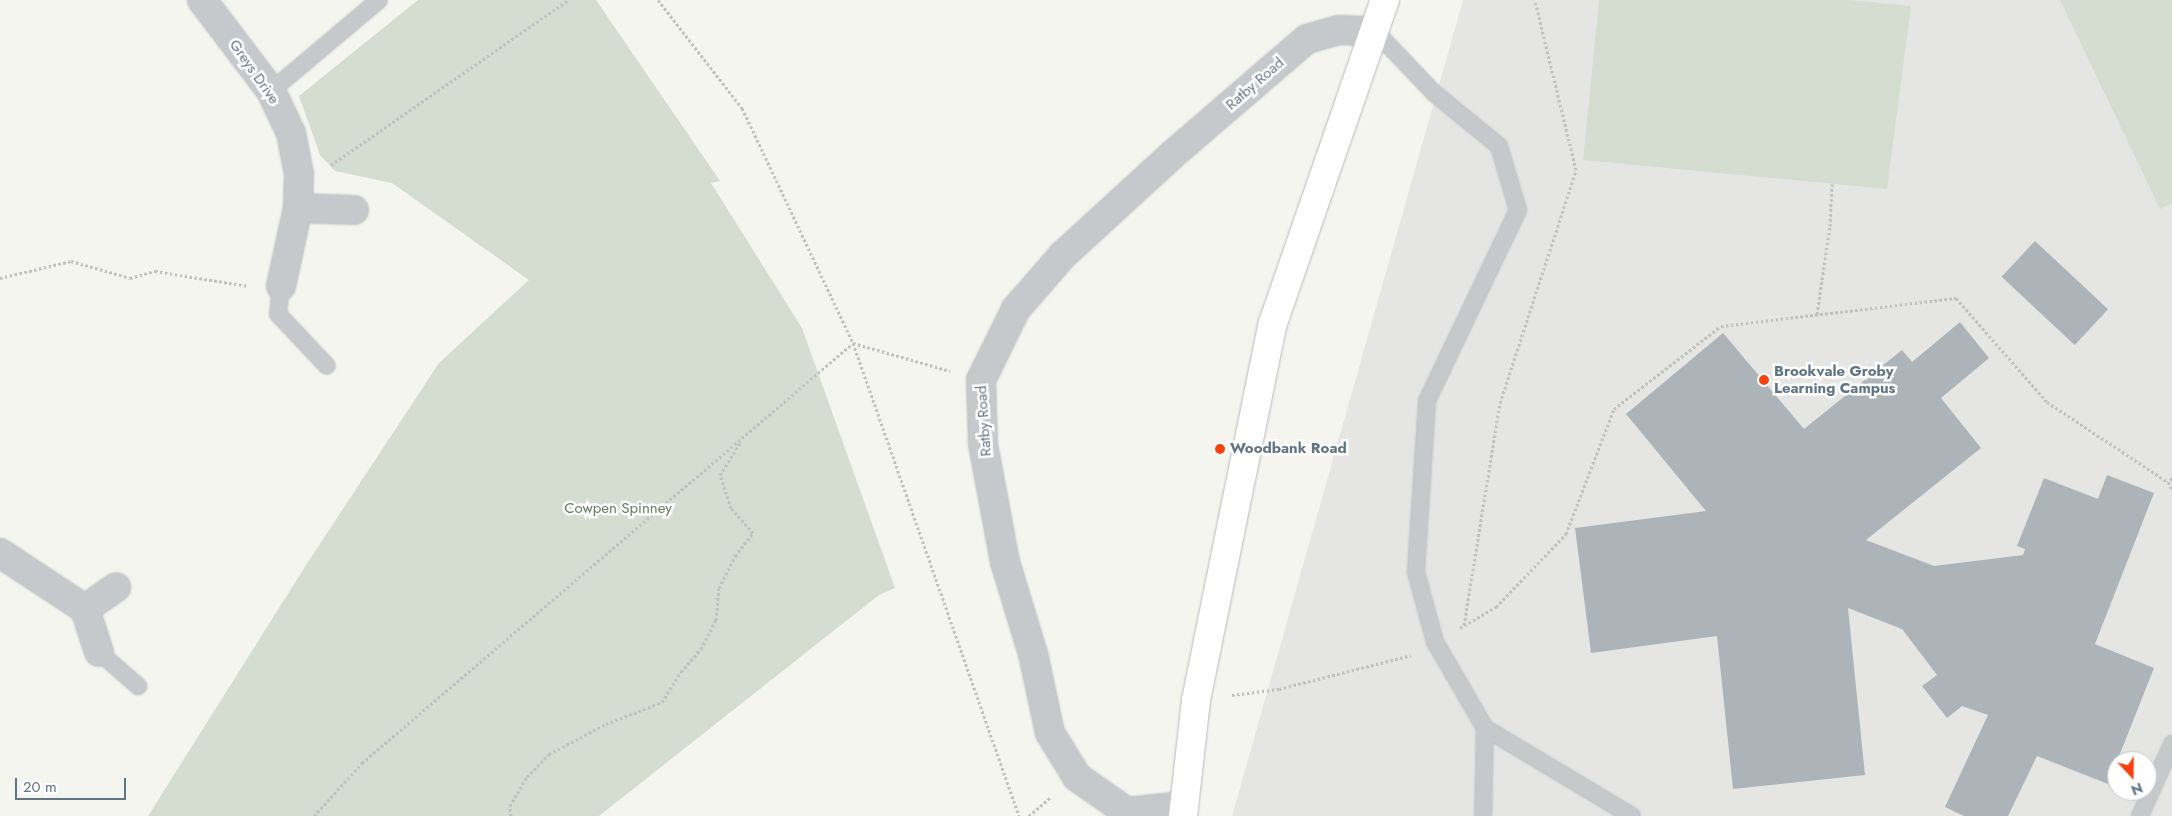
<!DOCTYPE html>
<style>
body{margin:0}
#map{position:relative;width:2172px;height:816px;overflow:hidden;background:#f5f5ef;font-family:Jost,sans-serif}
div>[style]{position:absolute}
.built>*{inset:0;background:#e5e6e3}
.green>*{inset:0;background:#d5dcd0}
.building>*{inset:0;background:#acb4b9;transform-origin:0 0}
.path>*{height:3px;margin-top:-1.5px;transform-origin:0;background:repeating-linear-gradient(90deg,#bec0c2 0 2.5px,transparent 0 5px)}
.roads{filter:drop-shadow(0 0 1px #b5bbbf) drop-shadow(0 0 1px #b5bbbf)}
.lane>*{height:16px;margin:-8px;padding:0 8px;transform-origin:8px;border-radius:8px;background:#c6c9cc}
.street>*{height:28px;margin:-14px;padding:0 14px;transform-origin:14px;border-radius:14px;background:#c6c9cc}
.secondary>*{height:28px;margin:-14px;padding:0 14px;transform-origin:14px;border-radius:14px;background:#fff}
.dots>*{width:14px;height:14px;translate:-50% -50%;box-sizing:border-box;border:2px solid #fff;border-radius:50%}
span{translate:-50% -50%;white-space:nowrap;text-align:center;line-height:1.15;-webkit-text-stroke:5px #fff;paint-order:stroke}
.street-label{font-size:15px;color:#607484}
.poi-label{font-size:15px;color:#607484;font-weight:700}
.left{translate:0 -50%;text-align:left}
.park-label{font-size:15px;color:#657a60}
.north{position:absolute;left:2107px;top:751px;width:50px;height:50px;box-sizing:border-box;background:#fff;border:1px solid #bfc7ce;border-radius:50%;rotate:159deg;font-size:14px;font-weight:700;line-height:20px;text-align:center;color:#607484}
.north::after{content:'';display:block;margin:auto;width:18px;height:22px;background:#f5420f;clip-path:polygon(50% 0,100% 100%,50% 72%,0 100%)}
.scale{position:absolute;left:15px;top:778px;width:111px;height:22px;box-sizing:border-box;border:2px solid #607484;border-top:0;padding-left:6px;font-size:15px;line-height:18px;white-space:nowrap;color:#607484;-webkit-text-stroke:4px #fff;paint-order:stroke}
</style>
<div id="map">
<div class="built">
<div style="clip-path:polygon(evenodd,1463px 0,2172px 0,2172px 816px,1232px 816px,1463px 0,2117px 761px,2147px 761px,2147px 791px,2117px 791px,2117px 761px)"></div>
</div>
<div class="green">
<div style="clip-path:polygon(418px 0,596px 0,720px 181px,711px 183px,802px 328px,895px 588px,879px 595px,599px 816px,148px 816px,308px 562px,439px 363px,529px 280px,392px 183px,335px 171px,320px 155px,299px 96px)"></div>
<div style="clip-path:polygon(1599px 0,1848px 0,1911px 6px,1887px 189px,1583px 160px)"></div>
<div style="clip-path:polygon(2060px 0,2172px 0,2172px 203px,2160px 209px)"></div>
</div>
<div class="building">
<div style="left:2035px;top:241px;width:100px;height:49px;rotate:43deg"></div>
<div style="clip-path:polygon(1960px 322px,1989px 358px,1941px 398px,1981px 448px,1866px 540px,1934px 566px,2023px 555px,2025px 549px,2017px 546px,2044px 478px,2098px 499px,2107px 475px,2154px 493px,2095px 644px,2154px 668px,2108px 784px,2037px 756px,2008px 816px,1964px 816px,1945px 807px,1988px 715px,1962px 706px,1947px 718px,1922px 686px,1937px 675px,1902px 629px,1848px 608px,1865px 775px,1733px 789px,1717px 636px,1591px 653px,1575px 528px,1706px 511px,1626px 414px,1723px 333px,1804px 429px,1902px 350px,1912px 362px)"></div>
</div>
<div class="path">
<div style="left:658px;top:0;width:137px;rotate:52.1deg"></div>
<div style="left:742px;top:108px;width:260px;rotate:64.7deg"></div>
<div style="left:853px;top:343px;width:501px;rotate:70.66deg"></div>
<div style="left:331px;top:165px;width:289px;rotate:-34.8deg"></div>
<div style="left:0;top:278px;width:73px;rotate:-13.5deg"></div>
<div style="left:71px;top:261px;width:61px;rotate:16.1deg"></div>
<div style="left:130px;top:278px;width:26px;rotate:-16deg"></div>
<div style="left:155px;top:271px;width:94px;rotate:9.2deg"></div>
<div style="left:1817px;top:314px;width:89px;rotate:-81.6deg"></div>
<div style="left:1830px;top:226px;width:42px;rotate:-87.3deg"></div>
<div style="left:2172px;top:478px;width:6px;rotate:135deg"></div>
<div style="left:2168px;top:482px;width:8px;rotate:60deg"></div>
<div style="left:1464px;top:625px;width:225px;rotate:-80.8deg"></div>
<div style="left:1500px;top:403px;width:245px;rotate:-71.9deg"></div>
<div style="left:1576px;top:170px;width:175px;rotate:-103.6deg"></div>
<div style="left:1460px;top:628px;width:42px;rotate:-30.3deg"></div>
<div style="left:1496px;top:607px;width:101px;rotate:-46.2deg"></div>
<div style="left:1566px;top:534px;width:134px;rotate:-69deg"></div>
<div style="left:1614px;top:409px;width:135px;rotate:-37.8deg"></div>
<div style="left:1721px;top:326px;width:237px;rotate:-6.8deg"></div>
<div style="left:1956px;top:298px;width:138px;rotate:48.8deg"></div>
<div style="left:2047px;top:402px;width:145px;rotate:33.5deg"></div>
<div style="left:1232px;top:695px;width:47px;rotate:-7.3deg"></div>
<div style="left:1279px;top:689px;width:136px;rotate:-14.4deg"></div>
<div style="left:314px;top:816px;width:72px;rotate:-47.8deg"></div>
<div style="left:362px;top:763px;width:646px;rotate:-40.54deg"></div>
<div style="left:853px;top:343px;width:101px;rotate:16.1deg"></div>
<div style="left:511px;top:816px;width:10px;rotate:-96deg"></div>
<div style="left:510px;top:806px;width:34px;rotate:-60deg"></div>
<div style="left:527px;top:777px;width:32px;rotate:-46deg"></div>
<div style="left:549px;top:754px;width:64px;rotate:-27.8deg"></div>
<div style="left:606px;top:724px;width:60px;rotate:-21.4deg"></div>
<div style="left:662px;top:702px;width:36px;rotate:-58deg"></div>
<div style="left:681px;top:672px;width:30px;rotate:-49deg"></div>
<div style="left:701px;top:649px;width:33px;rotate:-63deg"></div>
<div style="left:716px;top:620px;width:32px;rotate:-85deg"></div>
<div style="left:719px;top:588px;width:36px;rotate:-63deg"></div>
<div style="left:735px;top:556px;width:29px;rotate:-52deg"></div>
<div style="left:753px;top:533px;width:33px;rotate:-131deg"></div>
<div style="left:731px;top:508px;width:35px;rotate:-108deg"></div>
<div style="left:720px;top:475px;width:40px;rotate:-58deg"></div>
<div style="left:1029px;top:816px;width:29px;rotate:-41deg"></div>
</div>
<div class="roads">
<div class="lane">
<div style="left:1375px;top:31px;width:86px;rotate:46.4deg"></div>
<div style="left:1434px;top:93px;width:84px;rotate:39.2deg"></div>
<div style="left:1499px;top:146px;width:67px;rotate:73.5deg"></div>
<div style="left:1518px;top:210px;width:212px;rotate:115.5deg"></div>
<div style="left:1427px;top:401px;width:171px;rotate:93.7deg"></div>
<div style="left:1416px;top:572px;width:73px;rotate:74.8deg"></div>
<div style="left:1435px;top:642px;width:99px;rotate:59.8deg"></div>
<div style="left:1485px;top:728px;width:171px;rotate:30.9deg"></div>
<div style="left:271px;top:91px;width:141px;rotate:-40.1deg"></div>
<div style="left:281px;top:286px;width:28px;rotate:96deg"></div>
<div style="left:278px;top:314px;width:71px;rotate:46.7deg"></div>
<div style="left:99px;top:652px;width:52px;rotate:41.1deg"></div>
<div style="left:1483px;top:816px;width:88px;rotate:-88.7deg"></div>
<div style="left:2140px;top:816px;width:79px;rotate:-66deg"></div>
</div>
<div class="street">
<div style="left:202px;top:0;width:114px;rotate:52.8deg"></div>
<div style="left:271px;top:91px;width:47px;rotate:64.5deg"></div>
<div style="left:291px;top:133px;width:42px;rotate:79deg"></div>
<div style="left:299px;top:174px;width:34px;rotate:92deg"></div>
<div style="left:298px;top:208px;width:80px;rotate:102.3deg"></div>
<div style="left:298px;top:208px;width:56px;rotate:2deg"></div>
<div style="left:0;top:553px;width:102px;rotate:33.4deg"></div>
<div style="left:85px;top:609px;width:45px;rotate:72deg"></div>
<div style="left:85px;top:609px;width:38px;rotate:-35deg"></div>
<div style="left:1183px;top:806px;width:56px;rotate:173.9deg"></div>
<div style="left:1127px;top:812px;width:61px;rotate:-145deg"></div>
<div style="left:1077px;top:777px;width:52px;rotate:-121.5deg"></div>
<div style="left:1050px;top:733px;width:81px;rotate:-102.1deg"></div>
<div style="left:1033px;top:654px;width:96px;rotate:-106.9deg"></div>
<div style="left:1005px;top:562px;width:120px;rotate:-100.6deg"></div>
<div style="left:983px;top:444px;width:64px;rotate:-91.8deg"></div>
<div style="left:981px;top:380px;width:79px;rotate:-63.8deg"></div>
<div style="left:1016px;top:309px;width:72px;rotate:-49deg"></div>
<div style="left:1063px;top:255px;width:148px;rotate:-42.5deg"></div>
<div style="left:1172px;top:155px;width:178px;rotate:-40.7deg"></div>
<div style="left:1307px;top:39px;width:32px;rotate:-16deg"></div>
<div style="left:1338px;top:30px;width:37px;rotate:2deg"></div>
</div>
<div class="secondary">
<div style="left:1183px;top:816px;width:117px;rotate:-83.6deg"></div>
<div style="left:1196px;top:700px;width:385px;rotate:-78.5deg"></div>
<div style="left:1273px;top:323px;width:342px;rotate:-70.9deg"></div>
</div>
</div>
<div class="dots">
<div style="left:1764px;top:380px;background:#f5420f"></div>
<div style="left:1220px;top:449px;background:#f5420f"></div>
</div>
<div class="street-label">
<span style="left:254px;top:72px;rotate:55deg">Greys Drive</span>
<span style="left:1255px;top:84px;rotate:-41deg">Ratby Road</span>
<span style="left:984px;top:421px;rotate:-94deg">Ratby Road</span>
</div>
<div class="poi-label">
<span class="left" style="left:1774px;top:380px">Brookvale Groby<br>Learning Campus</span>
<span class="left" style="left:1230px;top:449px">Woodbank Road</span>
</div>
<div class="park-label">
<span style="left:618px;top:509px">Cowpen Spinney</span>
</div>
<div class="north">N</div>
<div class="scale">20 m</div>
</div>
